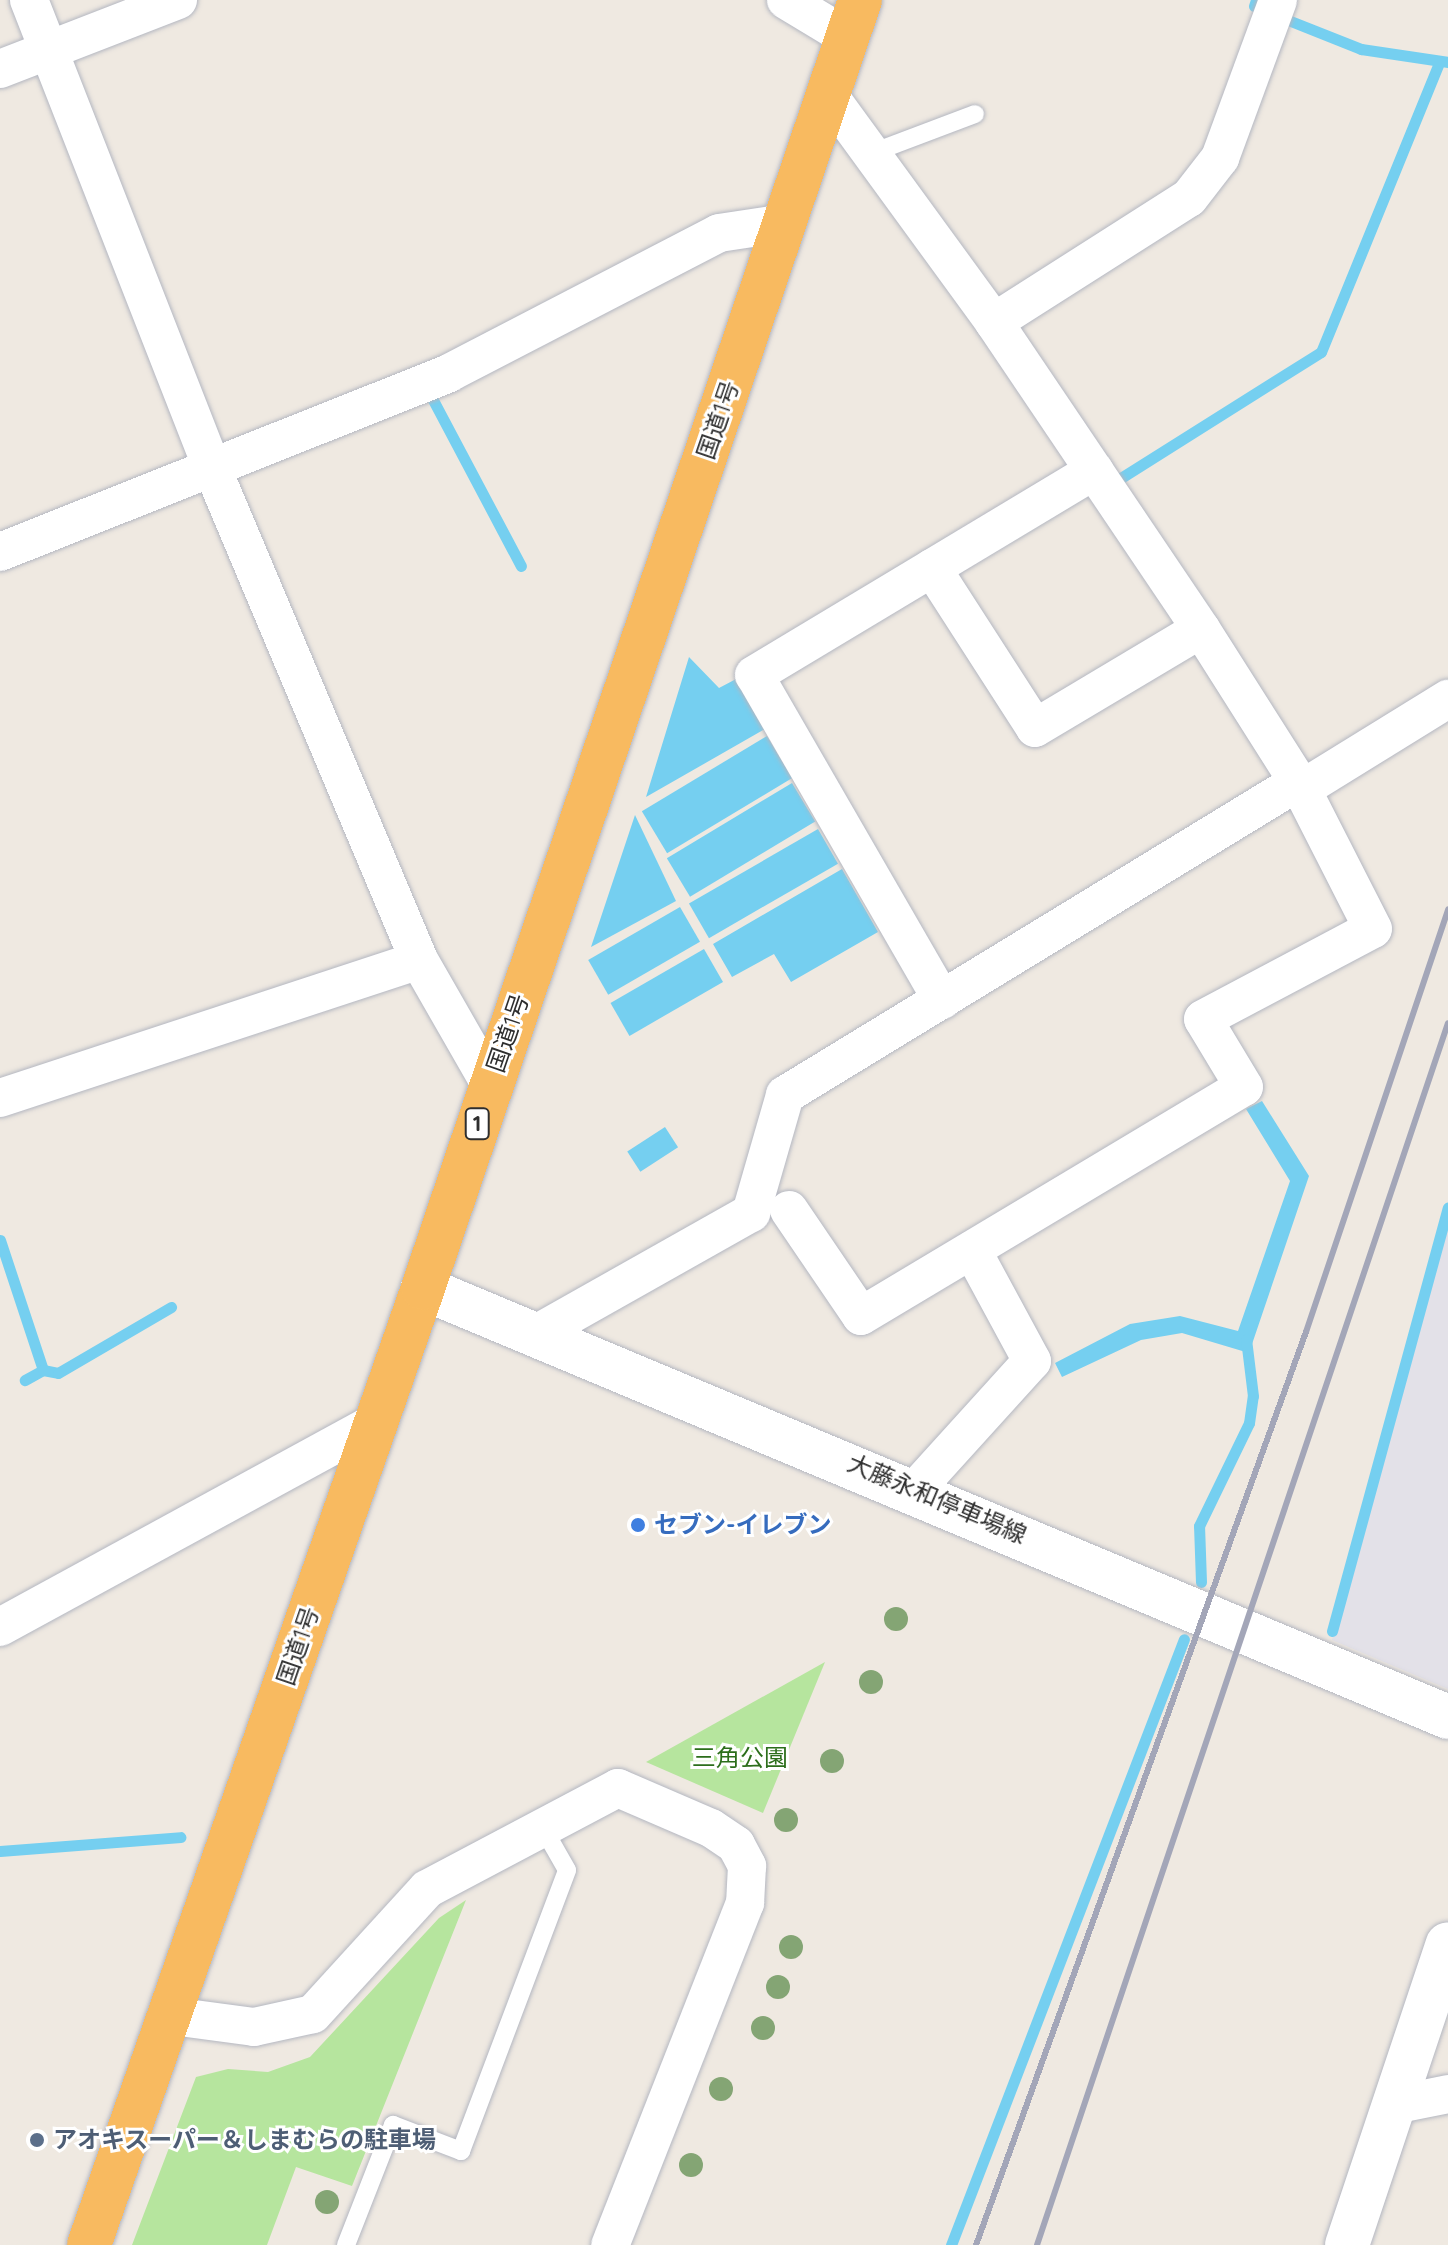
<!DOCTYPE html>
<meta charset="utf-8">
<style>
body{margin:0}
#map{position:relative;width:1448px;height:2245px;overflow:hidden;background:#efe9e1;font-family:Quicksand,"Noto Sans JP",sans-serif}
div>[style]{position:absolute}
.industrial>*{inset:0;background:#e3e1e8}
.green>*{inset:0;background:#b6e59e}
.water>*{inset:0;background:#75cff0;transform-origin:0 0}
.stream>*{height:11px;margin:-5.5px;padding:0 5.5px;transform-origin:5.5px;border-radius:5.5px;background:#75cff0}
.roads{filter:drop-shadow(0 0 2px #b4b7c1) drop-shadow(0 0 2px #b4b7c1)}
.service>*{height:18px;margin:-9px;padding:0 9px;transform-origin:9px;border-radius:9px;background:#fff}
.minor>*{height:38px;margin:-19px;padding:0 19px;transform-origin:19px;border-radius:19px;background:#fff}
.tertiary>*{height:44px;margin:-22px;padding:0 22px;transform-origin:22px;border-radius:22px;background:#fff}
.secondary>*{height:44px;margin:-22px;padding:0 22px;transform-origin:22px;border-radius:22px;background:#fff}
.trunk>*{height:44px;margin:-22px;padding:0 22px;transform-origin:22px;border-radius:22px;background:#f8ba60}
.rail>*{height:6px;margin:-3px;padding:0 3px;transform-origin:3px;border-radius:3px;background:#a3a6b8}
.trees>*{width:24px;height:24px;margin:-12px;border-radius:50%;background:#84a574}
.dots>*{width:22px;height:22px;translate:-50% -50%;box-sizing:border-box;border:4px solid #fff;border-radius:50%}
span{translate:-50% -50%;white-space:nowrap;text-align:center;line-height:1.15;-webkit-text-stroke:6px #fff;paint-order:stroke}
.shield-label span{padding:2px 6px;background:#fff;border:2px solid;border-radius:6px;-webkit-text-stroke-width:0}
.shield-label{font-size:22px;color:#2e2e2e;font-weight:700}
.street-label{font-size:24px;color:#2e2e2e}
.shop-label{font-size:24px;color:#366cbe;font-weight:700}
.left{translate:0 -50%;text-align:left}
.park-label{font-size:24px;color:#2c6e1b}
.service-label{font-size:24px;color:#4e5e75;font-weight:700}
</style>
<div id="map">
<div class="industrial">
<div style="clip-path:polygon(1448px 1208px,1448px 1689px,1332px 1640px)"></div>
</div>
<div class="green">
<div style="clip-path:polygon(825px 1662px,763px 1813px,646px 1762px)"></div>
<div style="clip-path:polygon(466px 1900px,352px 2186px,296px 2167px,267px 2245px,132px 2245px,196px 2077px,228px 2069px,268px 2072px,310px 2057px,439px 1918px)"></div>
</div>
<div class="water">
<div style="clip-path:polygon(689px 657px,719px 688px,738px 678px,765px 729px,646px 797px)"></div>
<div style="left:767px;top:736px;width:49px;height:146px;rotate:59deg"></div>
<div style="left:792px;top:783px;width:45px;height:146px;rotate:59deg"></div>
<div style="clip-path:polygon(635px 815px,676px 901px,591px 947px)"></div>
<div style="left:818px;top:829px;width:40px;height:149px;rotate:60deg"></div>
<div style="clip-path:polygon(842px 869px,878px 932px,791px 982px,774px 954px,732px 977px,713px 944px)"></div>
<div style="left:680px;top:907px;width:40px;height:106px;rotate:60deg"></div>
<div style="left:704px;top:949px;width:38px;height:108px;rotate:60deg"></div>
<div style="clip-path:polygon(1262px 1101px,1309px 1176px,1249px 1353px,1182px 1333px,1141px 1340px,1062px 1377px,1055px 1363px,1130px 1324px,1180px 1316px,1238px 1331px,1290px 1181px,1246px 1109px)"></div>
<div style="left:665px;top:1127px;width:24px;height:45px;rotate:57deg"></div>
</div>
<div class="stream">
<div style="left:1254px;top:6px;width:6px;rotate:-72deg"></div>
<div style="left:1288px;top:20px;width:79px;rotate:21.7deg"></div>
<div style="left:1361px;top:49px;width:88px;rotate:8.5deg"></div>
<div style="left:432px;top:398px;width:190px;rotate:62.1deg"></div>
<div style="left:1116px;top:481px;width:242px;rotate:-32.2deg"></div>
<div style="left:1321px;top:352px;width:314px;rotate:-67.8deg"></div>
<div style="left:0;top:1240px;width:137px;rotate:71.7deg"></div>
<div style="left:43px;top:1370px;width:21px;rotate:151deg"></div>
<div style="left:43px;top:1370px;width:15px;rotate:11deg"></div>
<div style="left:58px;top:1373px;width:131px;rotate:-30.3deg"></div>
<div style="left:1201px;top:1582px;width:56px;rotate:-92deg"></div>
<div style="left:1199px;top:1526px;width:114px;rotate:-64.1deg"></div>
<div style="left:1249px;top:1423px;width:27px;rotate:-82deg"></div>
<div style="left:1253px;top:1396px;width:57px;rotate:-97deg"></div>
<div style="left:1332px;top:1631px;width:439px;rotate:-74.7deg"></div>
<div style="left:0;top:1851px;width:181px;rotate:-4.4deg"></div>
<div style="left:951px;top:2245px;width:649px;rotate:-68.97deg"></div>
</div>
<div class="roads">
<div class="service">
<div style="left:872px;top:153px;width:110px;rotate:-20.7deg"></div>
<div style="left:346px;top:2245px;width:129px;rotate:-68.6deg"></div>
<div style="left:393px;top:2125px;width:73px;rotate:20.9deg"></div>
<div style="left:461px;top:2151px;width:300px;rotate:-69.3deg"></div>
<div style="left:567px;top:1870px;width:48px;rotate:-119.7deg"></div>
</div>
<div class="minor">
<div style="left:29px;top:0;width:503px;rotate:68.64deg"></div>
<div style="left:212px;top:468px;width:534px;rotate:67.18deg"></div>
<div style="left:419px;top:960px;width:143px;rotate:60.2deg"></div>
<div style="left:786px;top:0;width:71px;rotate:31.2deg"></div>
<div style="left:0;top:69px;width:191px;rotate:-21.2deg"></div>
<div style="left:994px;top:322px;width:231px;rotate:-32.5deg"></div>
<div style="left:1189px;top:198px;width:51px;rotate:-52.2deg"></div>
<div style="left:1220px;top:158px;width:168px;rotate:-69.8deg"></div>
<div style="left:0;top:552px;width:483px;rotate:-21.7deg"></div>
<div style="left:449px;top:373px;width:304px;rotate:-27.4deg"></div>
<div style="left:719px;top:233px;width:67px;rotate:-8.6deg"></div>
<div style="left:932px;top:568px;width:190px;rotate:57.2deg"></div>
<div style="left:1035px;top:728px;width:193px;rotate:-30.8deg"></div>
<div style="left:1302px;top:789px;width:172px;rotate:-31.7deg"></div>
<div style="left:942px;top:1000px;width:375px;rotate:-120deg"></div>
<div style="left:754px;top:675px;width:397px;rotate:-31deg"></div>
<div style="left:0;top:1098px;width:441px;rotate:-18.2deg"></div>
<div style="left:789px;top:1210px;width:128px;rotate:55.8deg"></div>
<div style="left:861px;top:1316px;width:446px;rotate:-30.9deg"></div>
<div style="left:1244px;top:1087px;width:79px;rotate:-121.1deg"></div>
<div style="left:1203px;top:1019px;width:192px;rotate:-27.9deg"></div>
<div style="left:1373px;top:929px;width:165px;rotate:-117deg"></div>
<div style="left:1298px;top:782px;width:181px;rotate:-122.4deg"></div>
<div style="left:1201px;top:629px;width:370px;rotate:-124deg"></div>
<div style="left:994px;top:322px;width:282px;rotate:-126.1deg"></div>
<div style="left:536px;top:1334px;width:247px;rotate:-29.4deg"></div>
<div style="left:751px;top:1213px;width:123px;rotate:-73.9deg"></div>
<div style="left:785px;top:1095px;width:601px;rotate:-31.39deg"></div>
<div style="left:915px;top:1490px;width:174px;rotate:-47.8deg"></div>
<div style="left:1032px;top:1361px;width:126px;rotate:-118.4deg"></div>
<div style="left:0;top:1627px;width:426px;rotate:-28.6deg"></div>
<div style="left:172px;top:2016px;width:83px;rotate:7.6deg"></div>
<div style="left:254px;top:2027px;width:60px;rotate:-12.4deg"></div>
<div style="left:313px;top:2014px;width:169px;rotate:-47.6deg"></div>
<div style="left:427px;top:1889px;width:216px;rotate:-27.9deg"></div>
<div style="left:618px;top:1788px;width:101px;rotate:23.3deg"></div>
<div style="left:711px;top:1828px;width:30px;rotate:34deg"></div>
<div style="left:736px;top:1845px;width:24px;rotate:62deg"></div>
<div style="left:747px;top:1866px;width:37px;rotate:93deg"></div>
<div style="left:745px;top:1903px;width:368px;rotate:111.5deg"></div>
<div style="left:1394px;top:2105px;width:55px;rotate:-11.5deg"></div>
</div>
<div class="tertiary">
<div style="left:1347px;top:2245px;width:317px;rotate:-71.5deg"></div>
</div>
<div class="secondary">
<div style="left:423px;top:1288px;width:1111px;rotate:22.71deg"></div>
</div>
<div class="trunk">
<div style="left:89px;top:2245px;width:1014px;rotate:-70.76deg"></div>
<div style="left:423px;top:1288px;width:1360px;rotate:-71.26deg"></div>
</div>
</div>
<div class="rail">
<div style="left:976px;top:2245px;width:971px;rotate:-70.13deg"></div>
<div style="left:1306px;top:1332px;width:446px;rotate:-71.4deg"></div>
<div style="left:1037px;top:2245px;width:1289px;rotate:-71.41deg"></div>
</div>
<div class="trees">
<div style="left:896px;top:1619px"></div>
<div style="left:871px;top:1682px"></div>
<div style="left:832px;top:1761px"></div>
<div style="left:786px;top:1820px"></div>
<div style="left:791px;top:1947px"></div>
<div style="left:778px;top:1987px"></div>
<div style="left:763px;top:2028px"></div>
<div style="left:721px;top:2089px"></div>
<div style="left:691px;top:2165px"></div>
<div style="left:327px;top:2202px"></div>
</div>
<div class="dots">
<div style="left:638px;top:1525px;background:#3f7fe0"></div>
<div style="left:37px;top:2140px;background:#5c6f8a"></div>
</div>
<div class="shield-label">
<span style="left:477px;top:1124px">1</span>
</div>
<div class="street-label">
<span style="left:718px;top:420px;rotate:-71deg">国道1号</span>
<span style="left:508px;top:1033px;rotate:-71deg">国道1号</span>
<span style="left:937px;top:1499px;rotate:23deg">大藤永和停車場線</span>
<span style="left:298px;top:1646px;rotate:-71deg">国道1号</span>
</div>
<div class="shop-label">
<span class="left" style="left:654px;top:1525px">セブン-イレブン</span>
</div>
<div class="park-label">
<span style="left:740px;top:1758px">三角公園</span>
</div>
<div class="service-label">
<span class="left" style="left:53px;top:2140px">アオキスーパー＆しまむらの駐車場</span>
</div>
</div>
